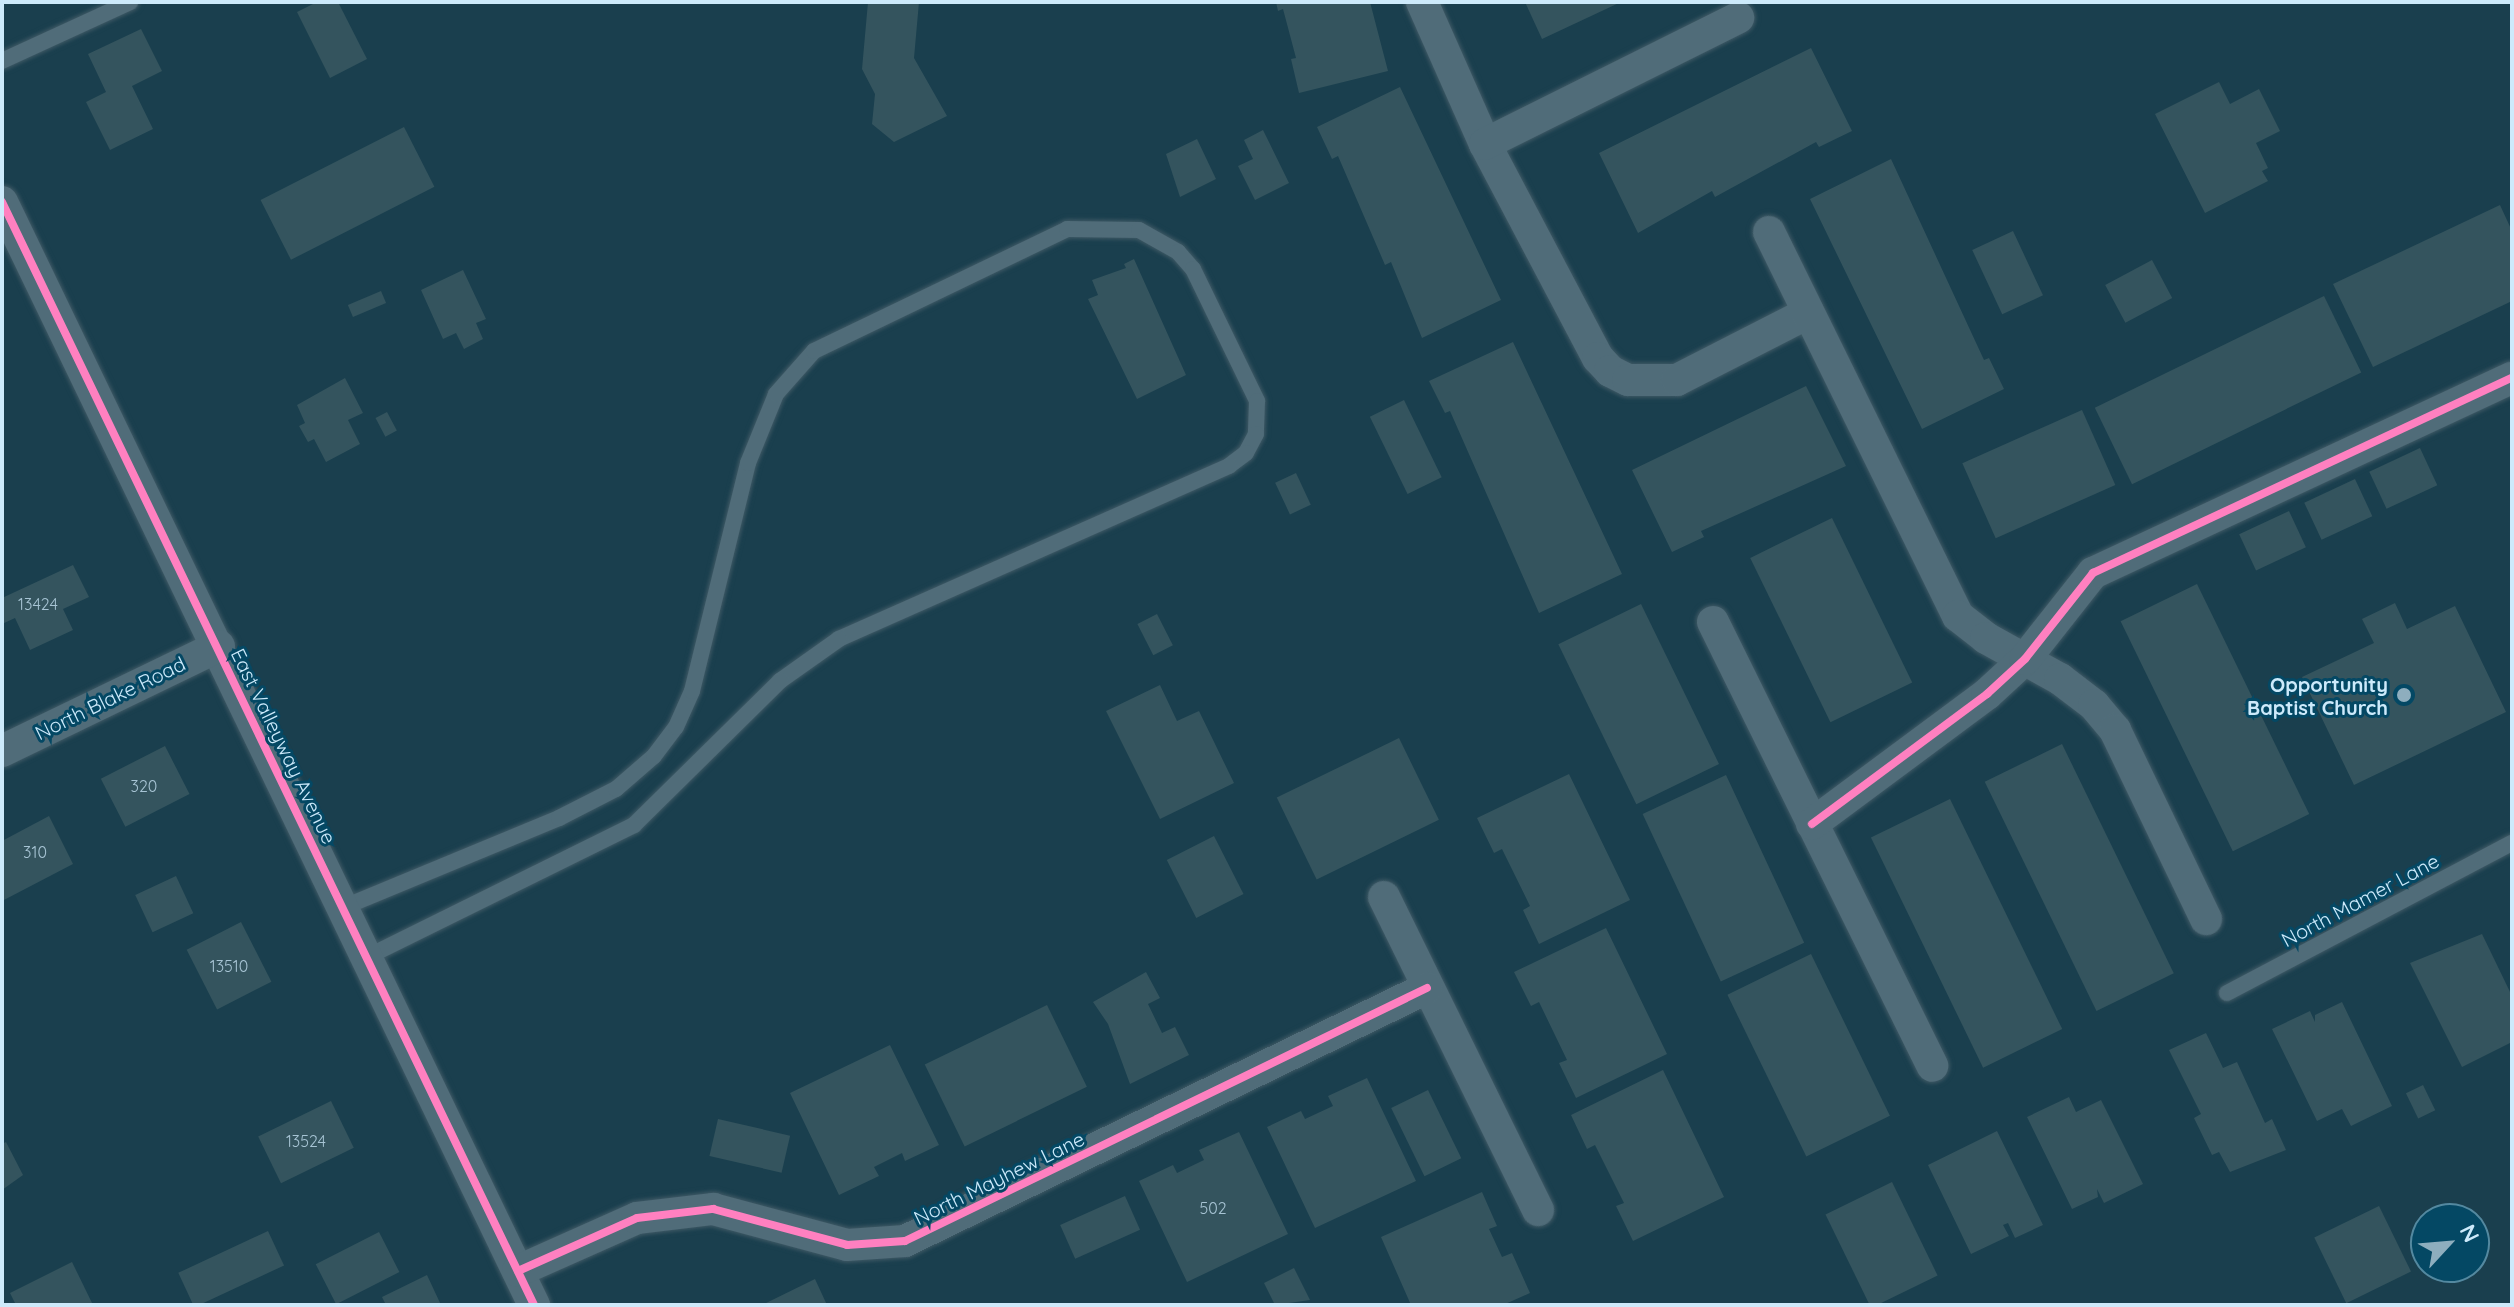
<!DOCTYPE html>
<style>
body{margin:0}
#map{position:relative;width:2514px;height:1307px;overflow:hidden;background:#1a3f4e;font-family:Quicksand,sans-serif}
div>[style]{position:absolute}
.building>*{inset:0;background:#34545e;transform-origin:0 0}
.roads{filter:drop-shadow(0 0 2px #3f5965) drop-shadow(0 0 2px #3f5965)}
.lane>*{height:16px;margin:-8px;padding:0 8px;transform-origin:8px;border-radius:8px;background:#506c79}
.street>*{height:32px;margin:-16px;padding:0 16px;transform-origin:16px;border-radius:16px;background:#506c79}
.cycleway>*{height:8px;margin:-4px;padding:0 4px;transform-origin:4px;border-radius:4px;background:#ff80c0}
.dots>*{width:22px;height:22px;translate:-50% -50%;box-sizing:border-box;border:4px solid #044864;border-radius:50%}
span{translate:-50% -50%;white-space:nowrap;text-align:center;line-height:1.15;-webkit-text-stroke:6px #044864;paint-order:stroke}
.number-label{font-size:16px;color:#a7c4d4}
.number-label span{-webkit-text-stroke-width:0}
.poi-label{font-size:20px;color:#cdeafb;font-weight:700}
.right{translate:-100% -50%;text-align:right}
.street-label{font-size:20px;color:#cdeafb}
.frame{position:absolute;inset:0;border:4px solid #cdeafb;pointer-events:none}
.north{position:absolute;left:2410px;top:1203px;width:80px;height:80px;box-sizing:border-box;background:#044864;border:2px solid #5489a0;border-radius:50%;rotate:64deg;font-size:22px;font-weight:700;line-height:32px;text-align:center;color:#cdeafb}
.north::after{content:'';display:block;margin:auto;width:28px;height:36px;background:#8eaebe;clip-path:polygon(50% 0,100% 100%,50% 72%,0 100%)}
</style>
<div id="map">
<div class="building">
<div style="clip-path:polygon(317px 2px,338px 2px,367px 59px,330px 78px,297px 12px)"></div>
<div style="clip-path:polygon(868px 2px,919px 2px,914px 58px,947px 116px,894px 142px,872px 124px,875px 94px,862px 69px)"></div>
<div style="clip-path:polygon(1276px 2px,1370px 2px,1388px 71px,1299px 93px,1291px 59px,1296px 58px,1283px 9px,1278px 11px)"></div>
<div style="clip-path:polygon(1525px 2px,1621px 2px,1542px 39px)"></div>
<div style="clip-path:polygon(141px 29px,162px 71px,132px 86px,153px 129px,110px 150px,86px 102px,106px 92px,88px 54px)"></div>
<div style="clip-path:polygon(1811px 48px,1852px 131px,1819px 147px,1816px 142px,1715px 197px,1712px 191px,1638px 233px,1599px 153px)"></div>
<div style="clip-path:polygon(2219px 82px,2230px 104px,2259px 89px,2280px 131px,2256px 143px,2268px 168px,2262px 171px,2268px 181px,2205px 213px,2155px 114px)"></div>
<div style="clip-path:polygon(1400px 87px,1501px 300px,1422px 338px,1391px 262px,1385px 265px,1338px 156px,1332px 159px,1317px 127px)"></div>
<div style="left:404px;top:127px;width:67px;height:161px;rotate:63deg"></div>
<div style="clip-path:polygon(1263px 130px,1289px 183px,1255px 200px,1238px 166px,1253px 159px,1244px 140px)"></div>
<div style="clip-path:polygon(1197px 139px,1216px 179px,1180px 197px,1166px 154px)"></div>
<div style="clip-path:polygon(1891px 159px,1984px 360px,1989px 358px,2004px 389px,1922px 429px,1810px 199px)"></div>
<div style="clip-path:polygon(2500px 205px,2512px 231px,2512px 301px,2373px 367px,2333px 284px)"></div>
<div style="left:2013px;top:231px;width:71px;height:45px;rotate:65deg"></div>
<div style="clip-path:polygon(1134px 259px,1186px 375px,1137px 399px,1088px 299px,1098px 295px,1092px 280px,1126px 268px,1124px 264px)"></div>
<div style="left:2152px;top:260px;width:43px;height:53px;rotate:62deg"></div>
<div style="clip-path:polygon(463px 270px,486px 319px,476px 323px,483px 339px,464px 349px,456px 333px,443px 339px,421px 290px)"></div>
<div style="left:381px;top:291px;width:13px;height:36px;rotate:67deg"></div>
<div style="left:2324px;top:296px;width:85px;height:255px;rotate:64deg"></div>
<div style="clip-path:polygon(1513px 342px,1622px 574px,1539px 613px,1450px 411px,1445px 413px,1429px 381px)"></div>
<div style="clip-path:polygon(345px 378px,363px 413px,348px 420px,360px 444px,326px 462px,314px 439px,308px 442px,299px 426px,305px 423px,297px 405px)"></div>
<div style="clip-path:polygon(1806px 386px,1846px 466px,1701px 531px,1704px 537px,1672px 552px,1632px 470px)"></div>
<div style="left:1404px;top:400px;width:86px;height:38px;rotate:64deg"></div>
<div style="left:2082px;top:410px;width:82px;height:131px;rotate:66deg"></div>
<div style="left:387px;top:412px;width:21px;height:13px;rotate:62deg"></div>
<div style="left:2420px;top:448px;width:41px;height:56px;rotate:65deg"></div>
<div style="left:1296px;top:473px;width:35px;height:23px;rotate:65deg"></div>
<div style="left:2355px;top:479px;width:41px;height:56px;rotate:65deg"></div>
<div style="left:2289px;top:511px;width:40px;height:55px;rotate:65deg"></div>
<div style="left:1832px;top:518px;width:183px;height:91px;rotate:64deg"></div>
<div style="clip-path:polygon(73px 565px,89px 597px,63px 609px,73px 630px,30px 650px,15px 618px,2px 624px,2px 598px)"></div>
<div style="left:2197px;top:584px;width:256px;height:85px;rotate:64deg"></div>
<div style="clip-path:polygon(2395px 603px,2407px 629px,2455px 606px,2506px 712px,2354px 785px,2302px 677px,2374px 643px,2362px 619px)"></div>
<div style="left:1641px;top:604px;width:178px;height:92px;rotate:64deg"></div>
<div style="left:1157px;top:614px;width:35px;height:22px;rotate:63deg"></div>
<div style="clip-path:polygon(1160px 685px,1177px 721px,1199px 711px,1234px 783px,1160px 819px,1106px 711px)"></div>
<div style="left:1399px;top:738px;width:91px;height:136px;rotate:64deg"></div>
<div style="left:2062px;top:744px;width:255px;height:86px;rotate:64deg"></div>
<div style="left:165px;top:746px;width:54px;height:72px;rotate:63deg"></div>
<div style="clip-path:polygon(1569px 774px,1630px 900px,1539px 944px,1523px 910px,1530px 906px,1502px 849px,1494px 853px,1477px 818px)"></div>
<div style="left:1726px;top:775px;width:185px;height:92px;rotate:65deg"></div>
<div style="left:1950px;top:799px;width:256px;height:88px;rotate:64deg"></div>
<div style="clip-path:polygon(49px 816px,73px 864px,2px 901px,2px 841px)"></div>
<div style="left:1214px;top:836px;width:65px;height:53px;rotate:63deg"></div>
<div style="left:176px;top:876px;width:41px;height:45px;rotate:65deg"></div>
<div style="left:241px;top:922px;width:67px;height:61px;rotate:63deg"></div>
<div style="clip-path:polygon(1606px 928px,1667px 1054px,1576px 1098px,1559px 1063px,1567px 1060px,1539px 1002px,1531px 1006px,1514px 972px)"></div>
<div style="clip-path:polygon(2482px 934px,2512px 996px,2512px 1042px,2462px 1067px,2410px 963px)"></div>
<div style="left:1811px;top:954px;width:180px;height:93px;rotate:64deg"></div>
<div style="clip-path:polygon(1146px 972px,1160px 998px,1148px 1004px,1162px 1033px,1175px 1027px,1189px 1055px,1130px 1084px,1108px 1024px,1093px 1002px)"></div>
<div style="clip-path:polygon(2342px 1002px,2392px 1106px,2351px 1126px,2342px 1109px,2317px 1121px,2272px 1029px,2310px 1011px,2315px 1022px,2315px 1015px)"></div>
<div style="left:1047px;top:1005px;width:91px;height:136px;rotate:64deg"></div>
<div style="clip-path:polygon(2206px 1033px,2223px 1068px,2237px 1062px,2265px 1123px,2272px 1119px,2286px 1150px,2230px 1172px,2219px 1152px,2212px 1155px,2194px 1118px,2201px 1114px,2169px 1050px)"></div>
<div style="clip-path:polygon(890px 1045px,939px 1145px,905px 1161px,902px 1153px,874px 1167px,879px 1176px,839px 1195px,790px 1093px)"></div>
<div style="clip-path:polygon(1663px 1070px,1724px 1197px,1633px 1241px,1616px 1206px,1624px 1203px,1595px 1145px,1587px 1149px,1571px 1115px)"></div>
<div style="clip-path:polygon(1367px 1078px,1416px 1181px,1315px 1228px,1267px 1127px,1301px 1111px,1305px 1119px,1333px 1106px,1328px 1096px)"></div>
<div style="left:2423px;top:1085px;width:28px;height:19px;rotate:64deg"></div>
<div style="left:1428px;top:1090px;width:76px;height:41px;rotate:64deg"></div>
<div style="clip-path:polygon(2069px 1097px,2076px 1112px,2101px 1100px,2143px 1184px,2104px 1203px,2097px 1189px,2098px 1197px,2072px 1209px,2027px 1117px)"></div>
<div style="left:331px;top:1101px;width:52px;height:81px;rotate:64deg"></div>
<div style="left:718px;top:1119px;width:74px;height:38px;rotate:13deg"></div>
<div style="clip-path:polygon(1997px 1131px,2043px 1225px,2015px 1238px,2008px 1223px,2003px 1225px,2009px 1236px,1971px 1254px,1928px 1165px)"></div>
<div style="clip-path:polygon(1239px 1132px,1288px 1234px,1187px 1282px,1139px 1181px,1173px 1165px,1177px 1173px,1204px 1160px,1199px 1150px)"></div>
<div style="clip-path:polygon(6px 1142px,23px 1175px,2px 1190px,2px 1144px)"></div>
<div style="left:1892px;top:1182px;width:104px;height:74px;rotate:64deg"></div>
<div style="clip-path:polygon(1482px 1192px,1497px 1226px,1489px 1229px,1502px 1257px,1512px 1253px,1530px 1293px,1503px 1305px,1411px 1305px,1381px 1237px)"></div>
<div style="left:1125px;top:1196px;width:37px;height:71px;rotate:66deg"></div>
<div style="left:2379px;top:1206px;width:73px;height:72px;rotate:64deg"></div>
<div style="left:268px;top:1231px;width:38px;height:99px;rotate:65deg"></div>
<div style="left:379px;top:1232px;width:45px;height:71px;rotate:63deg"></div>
<div style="clip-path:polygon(72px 1262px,93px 1305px,16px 1305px,10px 1293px)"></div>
<div style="clip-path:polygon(1294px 1268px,1310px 1300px,1275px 1305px,1264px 1283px)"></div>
<div style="clip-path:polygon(427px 1275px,441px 1305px,386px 1305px,382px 1297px)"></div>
<div style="clip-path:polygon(815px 1279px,827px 1305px,762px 1305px)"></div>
</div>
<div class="roads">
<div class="lane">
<div style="left:2px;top:61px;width:141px;rotate:-24.7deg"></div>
<div style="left:344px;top:907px;width:233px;rotate:-22.5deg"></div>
<div style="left:559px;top:818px;width:64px;rotate:-27deg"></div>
<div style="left:616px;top:789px;width:50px;rotate:-41deg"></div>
<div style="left:654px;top:756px;width:36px;rotate:-53deg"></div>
<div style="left:676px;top:727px;width:39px;rotate:-66deg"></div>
<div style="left:692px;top:691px;width:235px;rotate:-76.2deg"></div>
<div style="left:748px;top:463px;width:74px;rotate:-67.9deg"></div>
<div style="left:776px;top:394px;width:57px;rotate:-48.5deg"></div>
<div style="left:814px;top:351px;width:281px;rotate:-25.7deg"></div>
<div style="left:1067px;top:229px;width:72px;rotate:0.8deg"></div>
<div style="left:1139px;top:230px;width:45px;rotate:29.4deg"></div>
<div style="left:1178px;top:252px;width:23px;rotate:49deg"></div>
<div style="left:1193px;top:269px;width:147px;rotate:64.1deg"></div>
<div style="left:1257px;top:401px;width:33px;rotate:92deg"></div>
<div style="left:1256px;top:434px;width:21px;rotate:118deg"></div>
<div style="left:1246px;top:453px;width:21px;rotate:143deg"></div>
<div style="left:1229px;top:466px;width:427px;rotate:156.1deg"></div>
<div style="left:839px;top:639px;width:72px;rotate:144.6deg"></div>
<div style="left:780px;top:681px;width:205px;rotate:135.4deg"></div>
<div style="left:634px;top:825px;width:298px;rotate:153.7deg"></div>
<div style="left:2227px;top:993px;width:322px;rotate:-27.8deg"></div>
</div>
<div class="street">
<div style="left:1422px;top:2px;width:155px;rotate:66.1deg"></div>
<div style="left:1485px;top:144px;width:242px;rotate:62.2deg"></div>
<div style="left:1598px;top:358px;width:18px;rotate:47deg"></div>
<div style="left:1610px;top:371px;width:20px;rotate:27deg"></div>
<div style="left:1628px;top:380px;width:49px"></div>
<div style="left:1677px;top:380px;width:147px;rotate:-27.1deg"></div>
<div style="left:1485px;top:144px;width:283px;rotate:-26.5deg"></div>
<div style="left:2px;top:202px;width:1225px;rotate:64.25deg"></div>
<div style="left:1769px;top:232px;width:428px;rotate:63.8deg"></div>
<div style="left:1958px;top:616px;width:36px;rotate:38deg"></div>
<div style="left:1986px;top:638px;width:85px;rotate:29deg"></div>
<div style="left:2060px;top:679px;width:43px;rotate:37.4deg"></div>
<div style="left:2094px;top:705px;width:33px;rotate:50deg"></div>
<div style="left:2115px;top:730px;width:210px;rotate:64.3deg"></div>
<div style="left:1713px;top:622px;width:495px;rotate:63.7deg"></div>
<div style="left:2px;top:751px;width:241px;rotate:-25.8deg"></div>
<div style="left:1812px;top:824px;width:218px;rotate:-36.6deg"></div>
<div style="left:1987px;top:694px;width:52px;rotate:-42.6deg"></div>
<div style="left:2025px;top:659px;width:110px;rotate:-51.7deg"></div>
<div style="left:2093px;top:573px;width:462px;rotate:-25deg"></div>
<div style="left:1384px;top:897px;width:349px;rotate:63.8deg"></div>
<div style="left:518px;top:1271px;width:130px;rotate:-24deg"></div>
<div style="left:637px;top:1218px;width:77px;rotate:-6.8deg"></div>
<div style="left:713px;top:1209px;width:139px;rotate:15deg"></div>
<div style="left:847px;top:1245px;width:58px;rotate:-3.9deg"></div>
<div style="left:905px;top:1241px;width:580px;rotate:-25.86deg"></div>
</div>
</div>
<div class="cycleway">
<div style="left:2px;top:202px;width:1225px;rotate:64.25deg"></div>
<div style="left:1812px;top:824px;width:218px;rotate:-36.6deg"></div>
<div style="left:1987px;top:694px;width:52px;rotate:-42.6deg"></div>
<div style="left:2025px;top:659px;width:110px;rotate:-51.7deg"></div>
<div style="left:2093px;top:573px;width:462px;rotate:-25deg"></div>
<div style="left:518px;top:1271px;width:130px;rotate:-24deg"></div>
<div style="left:637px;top:1218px;width:77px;rotate:-6.8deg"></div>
<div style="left:713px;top:1209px;width:139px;rotate:15deg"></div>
<div style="left:847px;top:1245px;width:58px;rotate:-3.9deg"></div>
<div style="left:905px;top:1241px;width:580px;rotate:-25.86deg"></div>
</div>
<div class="dots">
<div style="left:2404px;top:695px;background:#8eaebe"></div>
</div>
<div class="number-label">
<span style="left:38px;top:604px">13424</span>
<span style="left:144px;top:786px">320</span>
<span style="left:35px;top:852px">310</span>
<span style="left:229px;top:966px">13510</span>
<span style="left:306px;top:1141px">13524</span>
<span style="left:1213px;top:1208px">502</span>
</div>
<div class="poi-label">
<span class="right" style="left:2388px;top:696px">Opportunity<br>Baptist Church</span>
</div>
<div class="street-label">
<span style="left:110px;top:698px;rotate:-26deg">North Blake Road</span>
<span style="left:284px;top:746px;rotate:64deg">East Valleyway Avenue</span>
<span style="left:2360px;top:900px;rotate:-28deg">North Mamer Lane</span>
<span style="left:999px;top:1178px;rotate:-26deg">North Mayhew Lane</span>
</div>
<div class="frame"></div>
<div class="north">N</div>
</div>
